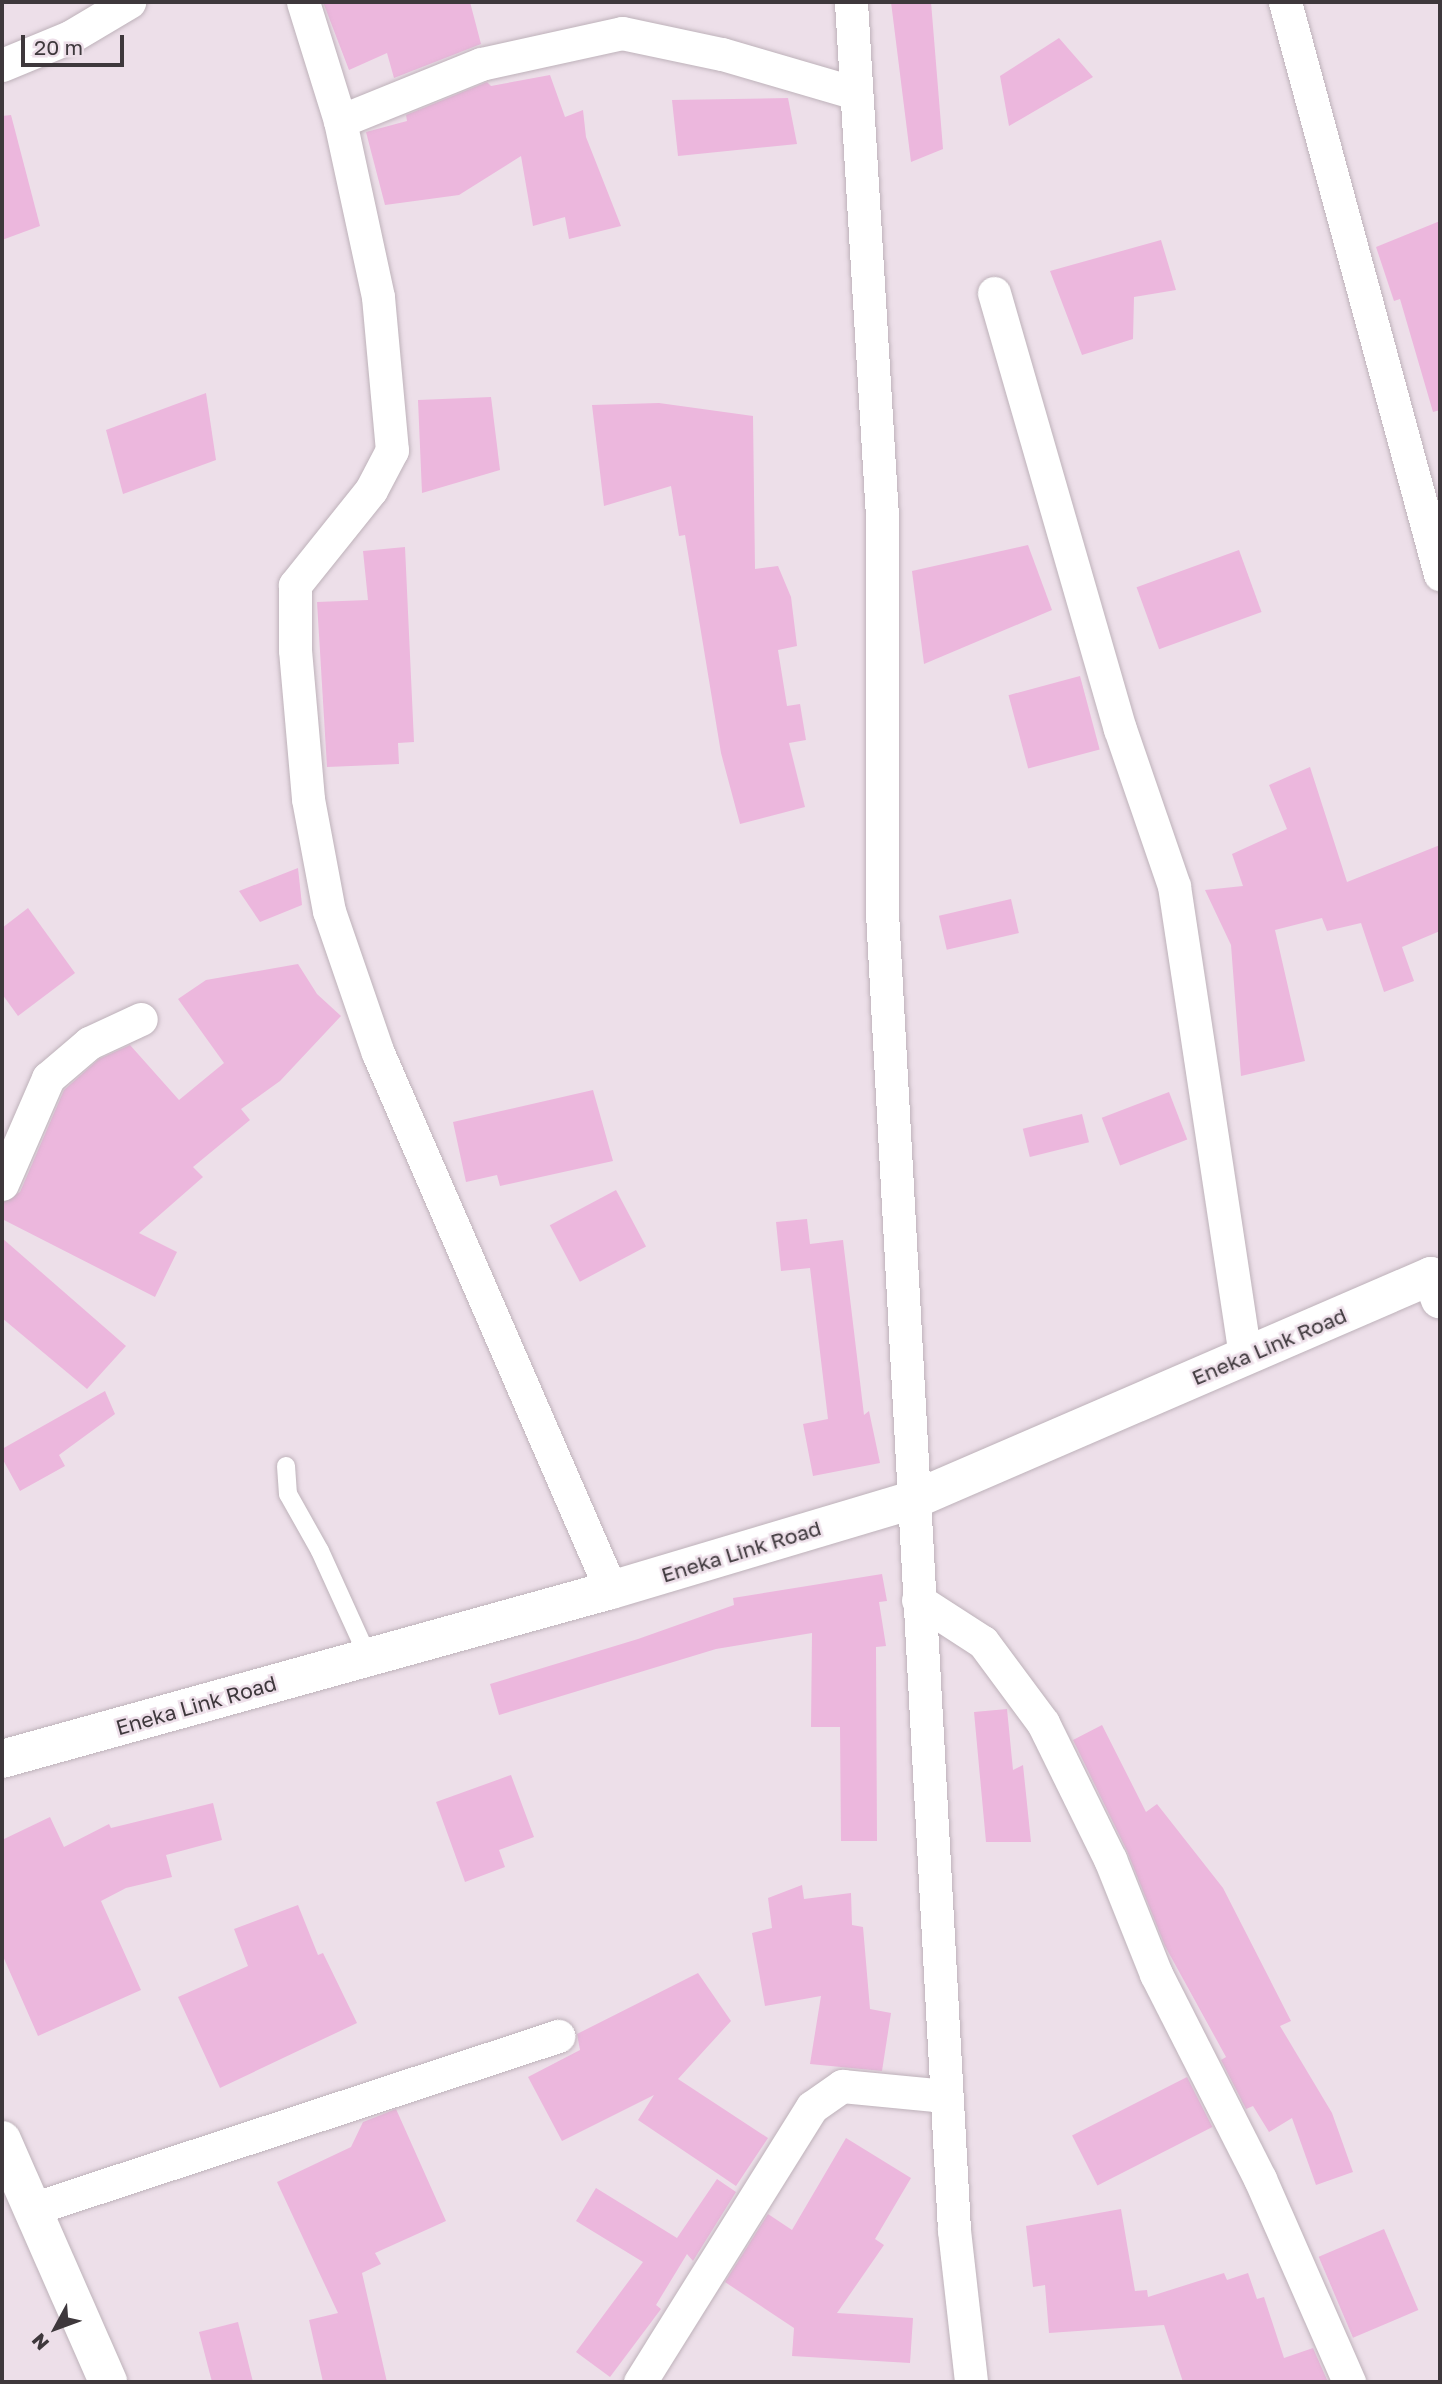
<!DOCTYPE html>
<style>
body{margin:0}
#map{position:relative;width:1442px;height:2384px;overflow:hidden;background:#eddfe9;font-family:"Golos Text",sans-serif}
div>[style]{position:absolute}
.building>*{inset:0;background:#ecb7dd;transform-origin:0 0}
.roads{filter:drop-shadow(0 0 2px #beb2ba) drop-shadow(0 0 2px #beb2ba)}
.service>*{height:18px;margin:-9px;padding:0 9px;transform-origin:9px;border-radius:9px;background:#fff}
.minor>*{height:33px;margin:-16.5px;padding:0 16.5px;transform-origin:16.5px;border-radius:16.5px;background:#fff}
.tertiary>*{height:38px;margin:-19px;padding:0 19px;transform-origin:19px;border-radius:19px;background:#fff}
span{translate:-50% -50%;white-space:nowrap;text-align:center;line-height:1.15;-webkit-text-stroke:5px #eddfe9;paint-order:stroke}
.street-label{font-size:21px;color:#3e383c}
.frame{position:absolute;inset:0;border:4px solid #3e383c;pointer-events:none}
.north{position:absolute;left:21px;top:2293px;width:70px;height:70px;-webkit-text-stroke:5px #eddfe9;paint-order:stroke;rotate:229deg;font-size:19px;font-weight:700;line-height:28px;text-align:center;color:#3e383c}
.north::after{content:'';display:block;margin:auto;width:24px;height:32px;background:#3e383c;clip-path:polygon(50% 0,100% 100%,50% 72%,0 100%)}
.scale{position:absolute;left:21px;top:35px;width:103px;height:32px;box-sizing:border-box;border:4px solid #3e383c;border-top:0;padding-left:9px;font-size:21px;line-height:24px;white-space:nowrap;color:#3e383c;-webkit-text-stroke:5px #eddfe9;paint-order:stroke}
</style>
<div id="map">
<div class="building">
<div style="clip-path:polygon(323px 2px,470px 2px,481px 44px,394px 78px,387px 53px,349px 70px)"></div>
<div style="clip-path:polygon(891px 2px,931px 2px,943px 149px,911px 162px)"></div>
<div style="clip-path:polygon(1059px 38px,1093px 77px,1009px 126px,1000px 76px)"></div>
<div style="clip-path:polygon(550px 75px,565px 117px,583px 110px,586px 137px,621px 226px,569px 239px,565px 217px,533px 226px,521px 156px,459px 195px,385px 205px,366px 132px,407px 121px,406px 115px,487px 82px,491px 86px)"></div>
<div style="clip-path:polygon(788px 98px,797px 144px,678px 156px,672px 100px)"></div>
<div style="clip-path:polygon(11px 115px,40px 226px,2px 240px,2px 116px)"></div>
<div style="clip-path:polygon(1440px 221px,1440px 410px,1433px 412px,1400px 299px,1394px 301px,1376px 247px)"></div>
<div style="clip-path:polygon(1161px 240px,1176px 290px,1134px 297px,1133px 339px,1082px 355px,1050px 271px)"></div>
<div style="clip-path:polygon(206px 393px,216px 460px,123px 494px,106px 430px)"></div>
<div style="clip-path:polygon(491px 397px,500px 470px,422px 493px,418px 400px)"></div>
<div style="clip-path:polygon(659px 403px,753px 416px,755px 569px,778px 566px,791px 597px,797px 646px,778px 650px,787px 706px,800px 704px,806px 740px,789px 743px,805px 807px,740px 824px,721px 753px,685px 535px,679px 536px,671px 486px,604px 506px,592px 405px)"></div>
<div style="clip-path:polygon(1028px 545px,1052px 610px,924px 664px,912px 571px)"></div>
<div style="clip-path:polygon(405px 547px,414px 742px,398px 743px,399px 764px,327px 767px,317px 602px,368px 600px,363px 551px)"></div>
<div style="left:1239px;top:550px;width:66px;height:109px;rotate:70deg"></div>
<div style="left:1080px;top:676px;width:76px;height:74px;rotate:75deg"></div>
<div style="clip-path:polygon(1310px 767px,1347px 882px,1440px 845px,1440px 931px,1402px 947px,1414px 981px,1384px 992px,1361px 923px,1327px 931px,1322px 918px,1275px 930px,1305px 1061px,1241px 1076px,1231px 945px,1205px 890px,1243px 886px,1232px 854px,1287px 829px,1269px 785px)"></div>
<div style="clip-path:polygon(298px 868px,302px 905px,260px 922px,239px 891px)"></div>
<div style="left:1011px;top:899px;width:35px;height:74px;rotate:77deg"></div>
<div style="clip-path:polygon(28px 908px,75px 973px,18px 1016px,2px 994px,2px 928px)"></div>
<div style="clip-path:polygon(298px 964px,317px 994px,341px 1016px,280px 1081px,241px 1109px,250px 1120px,193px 1167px,203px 1177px,139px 1233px,177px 1252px,155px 1297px,2px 1219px,2px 1203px,20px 1192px,64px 1090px,99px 1059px,130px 1045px,179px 1100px,224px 1063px,178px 999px,206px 980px)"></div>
<div style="clip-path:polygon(593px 1090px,613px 1161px,500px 1186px,497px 1175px,466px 1182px,453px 1122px)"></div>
<div style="left:1169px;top:1092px;width:51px;height:72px;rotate:69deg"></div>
<div style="left:1082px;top:1114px;width:29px;height:61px;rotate:76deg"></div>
<div style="left:616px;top:1190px;width:64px;height:75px;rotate:62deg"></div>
<div style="clip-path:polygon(807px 1219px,810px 1244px,843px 1240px,864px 1415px,869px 1411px,880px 1463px,813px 1476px,803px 1424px,828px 1419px,810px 1268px,781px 1271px,776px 1222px)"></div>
<div style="clip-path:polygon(2px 1238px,126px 1346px,87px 1389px,2px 1318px)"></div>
<div style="clip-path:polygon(105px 1391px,115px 1414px,59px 1455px,65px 1466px,20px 1491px,2px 1458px,2px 1449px)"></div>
<div style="clip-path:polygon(882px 1574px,887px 1601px,879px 1602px,886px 1646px,876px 1647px,877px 1841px,841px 1841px,840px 1727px,811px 1727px,812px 1633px,716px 1649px,499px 1715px,490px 1684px,638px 1639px,734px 1605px,733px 1598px)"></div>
<div style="clip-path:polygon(1007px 1709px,1013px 1770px,1023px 1765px,1031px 1842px,986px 1842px,974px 1712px)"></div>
<div style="clip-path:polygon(1102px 1725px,1146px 1812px,1157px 1804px,1223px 1888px,1291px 2021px,1280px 2026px,1332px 2113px,1353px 2172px,1316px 2185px,1292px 2118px,1269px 2132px,1253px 2106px,1246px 2109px,1221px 2060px,1226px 2057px,1165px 1946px,1127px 1851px,1073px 1740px)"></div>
<div style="clip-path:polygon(511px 1775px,534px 1837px,499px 1850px,505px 1867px,465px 1882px,436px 1802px)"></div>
<div style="clip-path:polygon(213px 1803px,222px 1840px,166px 1855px,172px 1877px,126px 1888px,101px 1901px,141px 1990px,38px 2036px,2px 1954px,2px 1840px,50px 1817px,64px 1847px,109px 1824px,111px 1828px)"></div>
<div style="clip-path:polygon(802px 1885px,804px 1899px,851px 1893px,852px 1925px,863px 1927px,870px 2009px,891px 2013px,882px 2071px,810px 2064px,821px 1996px,765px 2006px,752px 1933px,772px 1928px,768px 1898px)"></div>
<div style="clip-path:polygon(298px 1905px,318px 1955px,323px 1953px,357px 2023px,220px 2088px,178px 1997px,248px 1966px,234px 1929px)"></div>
<div style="clip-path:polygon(698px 1973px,731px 2021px,678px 2079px,768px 2138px,736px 2186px,638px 2120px,654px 2095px,562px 2141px,528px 2077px,580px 2050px,577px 2034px)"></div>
<div style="left:1187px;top:2077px;width:56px;height:129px;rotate:63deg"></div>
<div style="clip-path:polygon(396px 2109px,446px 2221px,375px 2253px,381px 2264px,362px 2273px,387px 2382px,323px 2382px,309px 2320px,338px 2313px,277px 2182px,351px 2147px,363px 2122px)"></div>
<div style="clip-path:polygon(846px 2138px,911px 2178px,875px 2239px,884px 2245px,837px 2313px,913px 2318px,910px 2363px,792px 2356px,794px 2328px,725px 2282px,768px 2214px,792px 2230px)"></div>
<div style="clip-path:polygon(717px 2179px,736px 2192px,693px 2261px,687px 2254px,656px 2305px,661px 2309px,610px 2377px,576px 2352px,643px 2262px,576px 2221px,596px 2188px,677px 2238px)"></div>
<div style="clip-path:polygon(1121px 2209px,1135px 2291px,1147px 2290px,1148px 2297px,1224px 2273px,1227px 2280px,1248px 2273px,1257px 2299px,1264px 2297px,1284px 2358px,1313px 2348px,1328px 2382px,1183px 2382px,1164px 2325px,1049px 2333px,1045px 2285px,1033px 2287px,1026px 2226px)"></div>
<div style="left:1384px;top:2229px;width:88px;height:71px;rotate:67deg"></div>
<div style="clip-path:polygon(238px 2322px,253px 2382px,212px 2382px,199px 2332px)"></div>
</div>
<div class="roads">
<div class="service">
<div style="left:286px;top:1466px;width:28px;rotate:86deg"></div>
<div style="left:288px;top:1494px;width:65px;rotate:60.7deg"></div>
<div style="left:320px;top:1551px;width:116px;rotate:65.6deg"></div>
</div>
<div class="minor">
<div style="left:303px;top:2px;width:125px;rotate:72.7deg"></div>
<div style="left:340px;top:121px;width:180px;rotate:77.8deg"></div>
<div style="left:378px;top:297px;width:154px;rotate:84.8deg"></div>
<div style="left:392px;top:450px;width:45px;rotate:117.7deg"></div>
<div style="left:371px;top:490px;width:122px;rotate:128.7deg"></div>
<div style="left:295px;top:585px;width:65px;rotate:90deg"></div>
<div style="left:295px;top:650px;width:150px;rotate:85deg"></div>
<div style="left:308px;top:799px;width:114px;rotate:79.4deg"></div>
<div style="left:329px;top:911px;width:150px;rotate:71deg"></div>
<div style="left:378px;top:1053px;width:585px;rotate:66.54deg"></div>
<div style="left:851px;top:2px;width:515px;rotate:86.55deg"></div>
<div style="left:882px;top:516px;width:397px;rotate:90deg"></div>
<div style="left:882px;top:913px;width:1319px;rotate:86.87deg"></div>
<div style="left:954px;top:2230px;width:153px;rotate:83.6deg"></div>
<div style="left:1285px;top:2px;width:593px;rotate:74.84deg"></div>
<div style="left:2px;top:65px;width:74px;rotate:-22.4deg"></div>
<div style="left:70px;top:37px;width:69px;rotate:-30.7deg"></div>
<div style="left:340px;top:121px;width:152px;rotate:-22deg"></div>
<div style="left:481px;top:64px;width:144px;rotate:-12.4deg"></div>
<div style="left:622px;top:33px;width:102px;rotate:11.9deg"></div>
<div style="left:722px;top:54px;width:139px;rotate:16.3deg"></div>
<div style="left:994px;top:293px;width:454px;rotate:73.9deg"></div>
<div style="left:1120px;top:729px;width:166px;rotate:71deg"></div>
<div style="left:1174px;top:886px;width:475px;rotate:81.4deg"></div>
<div style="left:2px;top:1184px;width:116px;rotate:-66.5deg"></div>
<div style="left:48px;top:1078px;width:54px;rotate:-40.5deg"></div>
<div style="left:89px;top:1043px;width:57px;rotate:-24.8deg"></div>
<div style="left:918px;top:1600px;width:77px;rotate:32.9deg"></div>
<div style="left:983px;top:1642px;width:101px;rotate:53.5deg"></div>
<div style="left:1043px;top:1723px;width:152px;rotate:63.8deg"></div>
<div style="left:1110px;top:1859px;width:124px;rotate:68.2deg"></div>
<div style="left:1156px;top:1974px;width:230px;rotate:63.1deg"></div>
<div style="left:1260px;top:2179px;width:222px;rotate:66.3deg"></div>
<div style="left:35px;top:2208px;width:551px;rotate:-18.2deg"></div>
<div style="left:640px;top:2382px;width:324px;rotate:-58deg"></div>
<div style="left:812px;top:2107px;width:37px;rotate:-35deg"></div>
<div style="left:842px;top:2086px;width:104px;rotate:5.5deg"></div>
</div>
<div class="tertiary">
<div style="left:2px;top:1759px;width:632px;rotate:-15.51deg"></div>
<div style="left:611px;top:1590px;width:315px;rotate:-16.6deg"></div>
<div style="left:913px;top:1500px;width:564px;rotate:-23.39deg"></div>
<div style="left:1431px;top:1276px;width:25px;rotate:69deg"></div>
<div style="left:2px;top:2140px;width:264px;rotate:66.3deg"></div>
</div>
</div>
<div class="street-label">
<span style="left:1269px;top:1346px;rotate:-23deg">Eneka Link Road</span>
<span style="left:741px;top:1551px;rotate:-17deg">Eneka Link Road</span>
<span style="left:196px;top:1705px;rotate:-16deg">Eneka Link Road</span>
</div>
<div class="frame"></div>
<div class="north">N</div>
<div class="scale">20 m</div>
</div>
